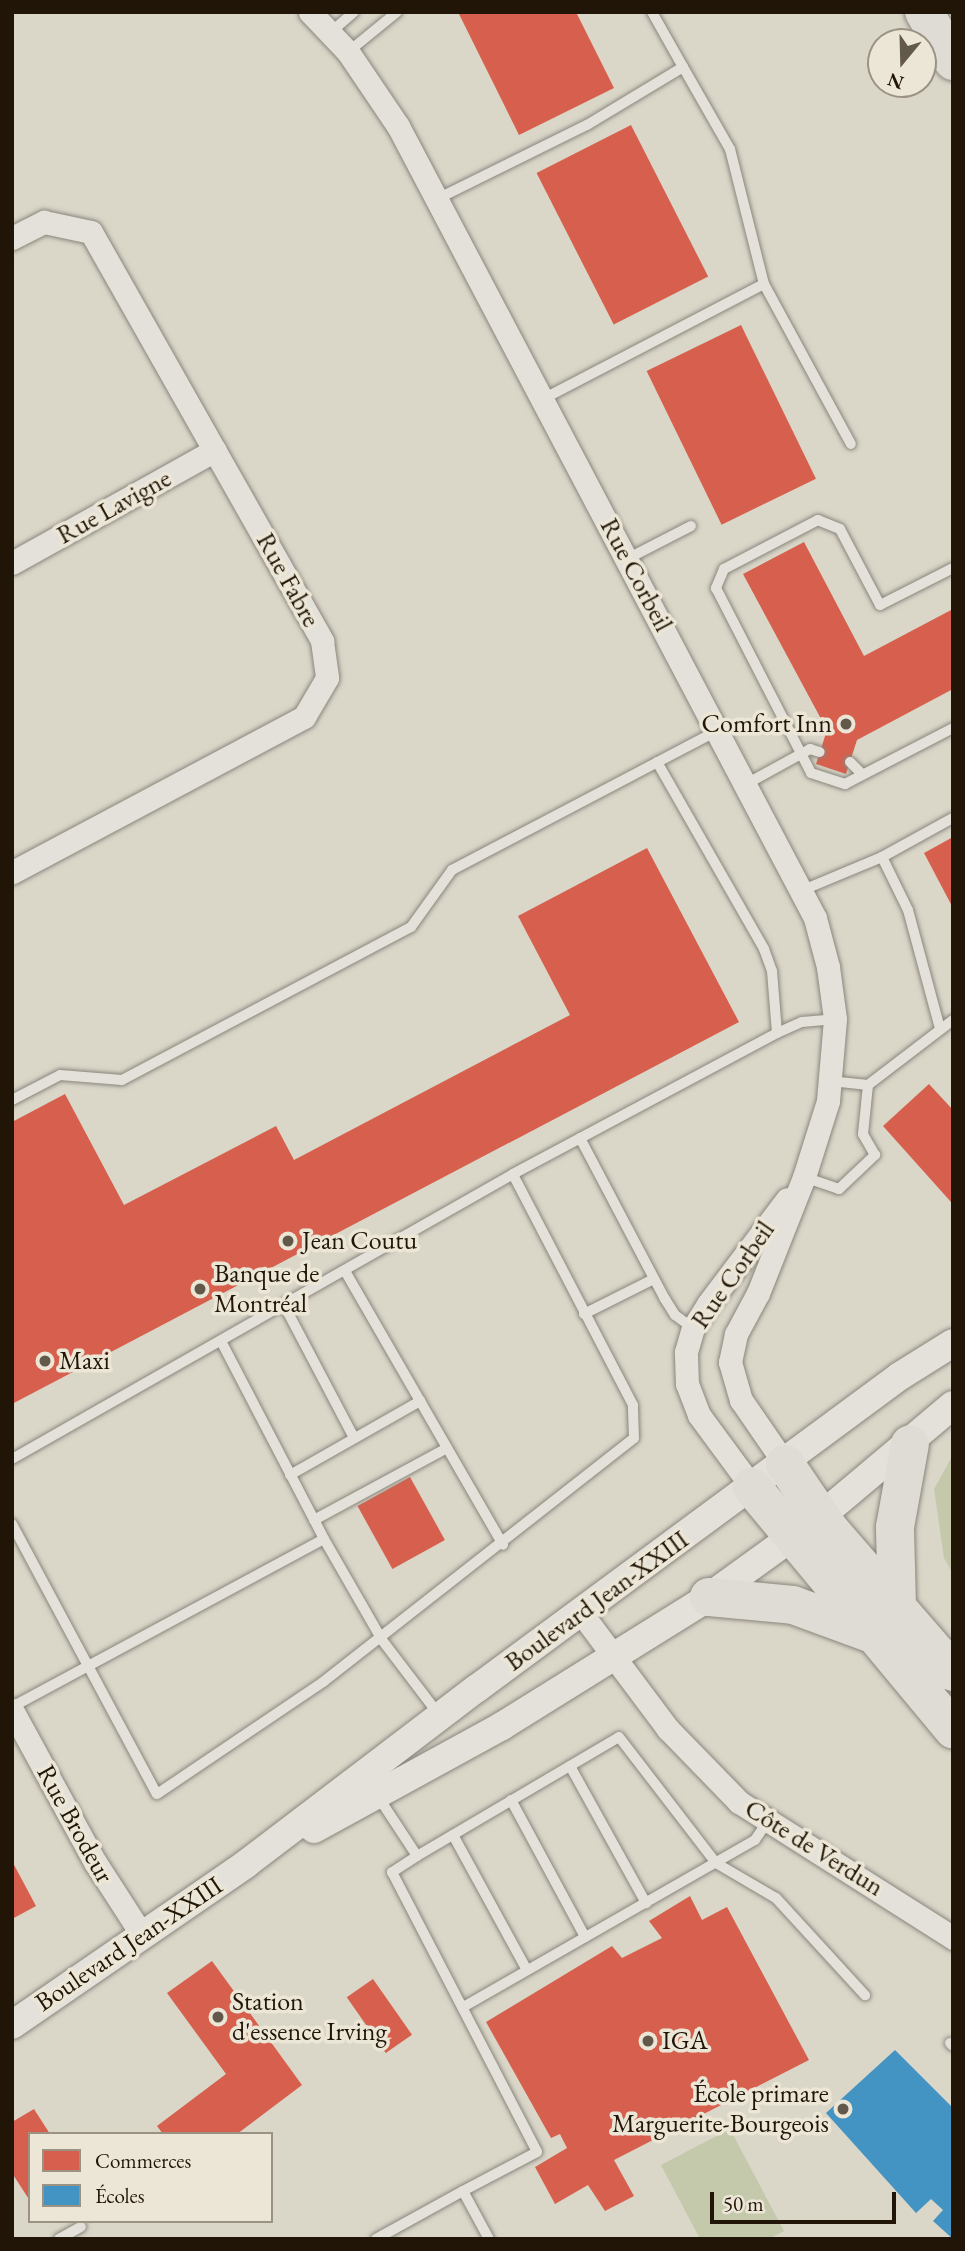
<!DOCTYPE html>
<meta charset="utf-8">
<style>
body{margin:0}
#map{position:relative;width:965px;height:2251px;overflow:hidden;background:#dad6c8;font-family:"EB Garamond",serif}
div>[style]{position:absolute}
.green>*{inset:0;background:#c4c9ab}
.shops>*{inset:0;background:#d6604d;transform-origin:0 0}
.schools>*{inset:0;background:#4393c3}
.roads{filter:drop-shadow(0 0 2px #8a867d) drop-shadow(0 0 2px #8a867d)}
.service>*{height:10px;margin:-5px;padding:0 5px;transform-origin:5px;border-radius:5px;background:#e3e1da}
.minor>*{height:23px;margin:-11.5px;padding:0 11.5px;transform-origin:11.5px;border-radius:11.5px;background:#e3e1da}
.tertiary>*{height:28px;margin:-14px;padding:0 14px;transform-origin:14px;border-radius:14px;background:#e3e1da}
.motorway>*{height:38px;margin:-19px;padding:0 19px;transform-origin:19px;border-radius:19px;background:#dedcd4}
.dots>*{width:19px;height:19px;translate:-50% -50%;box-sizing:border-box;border:4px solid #ece6d6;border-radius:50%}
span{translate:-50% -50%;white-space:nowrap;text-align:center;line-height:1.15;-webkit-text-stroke:7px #ece6d6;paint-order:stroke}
.street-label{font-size:26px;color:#211508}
.poi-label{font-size:26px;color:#211508}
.right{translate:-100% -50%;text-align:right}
.left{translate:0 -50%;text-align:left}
.frame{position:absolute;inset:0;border:14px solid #211508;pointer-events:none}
.legend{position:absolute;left:28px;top:2132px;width:245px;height:91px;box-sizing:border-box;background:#ece6d6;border:2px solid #9b9284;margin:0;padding:9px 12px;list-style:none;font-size:21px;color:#211508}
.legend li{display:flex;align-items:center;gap:14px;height:35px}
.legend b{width:35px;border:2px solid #9b9284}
.north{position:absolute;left:867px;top:28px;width:70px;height:70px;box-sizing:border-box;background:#ece6d6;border:2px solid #9b9284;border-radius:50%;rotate:199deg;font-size:19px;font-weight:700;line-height:28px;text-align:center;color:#211508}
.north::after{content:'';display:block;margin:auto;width:24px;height:32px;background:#62594b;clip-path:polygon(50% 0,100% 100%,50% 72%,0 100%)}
.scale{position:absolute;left:710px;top:2192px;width:186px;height:32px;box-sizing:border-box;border:4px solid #211508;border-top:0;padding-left:9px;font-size:21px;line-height:24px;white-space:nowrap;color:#211508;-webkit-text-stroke:5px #ece6d6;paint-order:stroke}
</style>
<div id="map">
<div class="green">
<div style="clip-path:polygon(953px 1455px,953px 1574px,944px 1558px,934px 1489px)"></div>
<div style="clip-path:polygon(730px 2129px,784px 2231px,769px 2239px,700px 2239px,661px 2165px)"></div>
</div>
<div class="shops">
<div style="clip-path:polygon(458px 12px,576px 12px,614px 88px,519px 135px)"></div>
<div style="left:631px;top:125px;width:170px;height:106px;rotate:63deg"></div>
<div style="left:741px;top:325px;width:171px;height:105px;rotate:64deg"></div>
<div style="clip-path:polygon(804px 542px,864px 656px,953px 609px,953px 689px,857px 740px,846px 774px,816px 764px,827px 730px,743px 574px)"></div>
<div style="clip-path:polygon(953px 837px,953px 908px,924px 853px)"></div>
<div style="clip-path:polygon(647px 848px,739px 1022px,12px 1404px,12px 1122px,65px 1094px,124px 1205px,276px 1126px,294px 1160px,570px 1015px,518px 916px)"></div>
<div style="clip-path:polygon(929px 1084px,953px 1110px,951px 1202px,883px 1126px)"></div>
<div style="left:410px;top:1477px;width:72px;height:60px;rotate:61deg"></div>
<div style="clip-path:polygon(12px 1861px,36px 1906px,12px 1919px)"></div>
<div style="clip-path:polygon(690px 1896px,702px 1920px,727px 1907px,809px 2060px,614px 2160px,634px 2196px,605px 2211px,588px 2185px,555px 2204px,535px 2167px,567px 2148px,560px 2134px,551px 2138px,486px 2022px,612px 1946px,622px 1958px,662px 1938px,649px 1921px)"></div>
<div style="clip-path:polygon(212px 1961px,302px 2085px,237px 2134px,163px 2134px,157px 2126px,226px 2074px,167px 1993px)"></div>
<div style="left:373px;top:1979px;width:68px;height:32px;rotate:55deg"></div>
<div style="clip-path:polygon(34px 2109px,50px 2134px,30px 2134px,30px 2201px,12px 2173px,12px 2122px)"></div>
</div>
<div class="schools">
<div style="clip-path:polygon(895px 2050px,953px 2108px,953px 2239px,933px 2221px,943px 2210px,931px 2199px,916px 2213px,826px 2113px)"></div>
</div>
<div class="roads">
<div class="service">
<div style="left:331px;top:32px;width:30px;rotate:-41deg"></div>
<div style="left:348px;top:52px;width:63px;rotate:-39.2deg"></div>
<div style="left:683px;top:67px;width:95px;rotate:60.2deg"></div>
<div style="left:730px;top:149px;width:139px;rotate:75.9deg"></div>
<div style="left:764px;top:284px;width:182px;rotate:61.5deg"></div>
<div style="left:437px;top:199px;width:167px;rotate:-26.3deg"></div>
<div style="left:587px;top:125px;width:112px;rotate:-31.1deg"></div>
<div style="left:683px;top:67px;width:63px;rotate:-119.4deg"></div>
<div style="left:543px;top:399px;width:249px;rotate:-27.5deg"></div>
<div style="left:627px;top:559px;width:72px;rotate:-27.3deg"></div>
<div style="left:953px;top:568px;width:82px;rotate:153.1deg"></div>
<div style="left:880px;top:605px;width:86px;rotate:-117.8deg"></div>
<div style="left:840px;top:529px;width:24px;rotate:-158deg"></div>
<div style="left:818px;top:520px;width:106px;rotate:152.5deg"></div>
<div style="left:724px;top:569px;width:21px;rotate:113deg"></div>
<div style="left:716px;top:588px;width:208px;rotate:62.8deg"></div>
<div style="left:811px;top:773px;width:36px;rotate:18deg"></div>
<div style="left:845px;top:784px;width:122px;rotate:-27.4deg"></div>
<div style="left:657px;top:762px;width:215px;rotate:60.2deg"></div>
<div style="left:764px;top:949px;width:23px;rotate:70deg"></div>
<div style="left:772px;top:971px;width:62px;rotate:85.4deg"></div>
<div style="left:850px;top:762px;width:18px;rotate:45deg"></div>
<div style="left:748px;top:783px;width:71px;rotate:-28.7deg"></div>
<div style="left:810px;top:749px;width:10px;rotate:17deg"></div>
<div style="left:882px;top:857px;width:81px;rotate:-28.8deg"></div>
<div style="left:803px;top:890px;width:86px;rotate:-22.7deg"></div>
<div style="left:882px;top:857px;width:59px;rotate:63.9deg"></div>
<div style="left:908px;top:910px;width:123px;rotate:74.9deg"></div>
<div style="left:868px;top:1085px;width:107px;rotate:-37.4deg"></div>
<div style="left:12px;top:1100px;width:54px;rotate:-27.5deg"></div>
<div style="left:60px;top:1075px;width:62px;rotate:4.6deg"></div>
<div style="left:122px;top:1080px;width:327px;rotate:-27.9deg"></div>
<div style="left:411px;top:927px;width:70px;rotate:-54.3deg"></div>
<div style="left:452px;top:870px;width:299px;rotate:-27.7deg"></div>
<div style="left:580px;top:1138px;width:182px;rotate:62.2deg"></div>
<div style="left:665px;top:1299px;width:19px;rotate:58deg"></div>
<div style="left:675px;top:1315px;width:22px;rotate:36deg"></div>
<div style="left:804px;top:1177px;width:37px;rotate:19deg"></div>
<div style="left:839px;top:1189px;width:50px;rotate:-43.4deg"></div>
<div style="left:875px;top:1155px;width:24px;rotate:-120deg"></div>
<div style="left:863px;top:1134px;width:49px;rotate:-84.2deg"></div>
<div style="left:868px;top:1085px;width:37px;rotate:-174deg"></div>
<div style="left:345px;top:1271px;width:316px;rotate:60deg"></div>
<div style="left:284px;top:1305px;width:150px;rotate:62.2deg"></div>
<div style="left:584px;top:1314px;width:78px;rotate:-26.6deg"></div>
<div style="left:221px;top:1341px;width:223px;rotate:62.5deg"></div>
<div style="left:12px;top:1459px;width:576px;rotate:-29.63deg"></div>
<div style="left:513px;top:1174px;width:299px;rotate:-28.1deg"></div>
<div style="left:777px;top:1033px;width:27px;rotate:-24deg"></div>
<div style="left:802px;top:1022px;width:33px;rotate:-5deg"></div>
<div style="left:290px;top:1475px;width:150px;rotate:-29.6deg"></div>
<div style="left:314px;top:1520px;width:151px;rotate:-28.4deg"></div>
<div style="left:12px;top:1524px;width:306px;rotate:61.8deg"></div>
<div style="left:157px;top:1794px;width:200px;rotate:-34deg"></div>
<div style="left:323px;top:1682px;width:395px;rotate:-38.1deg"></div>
<div style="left:634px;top:1438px;width:33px;rotate:-92deg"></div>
<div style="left:633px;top:1405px;width:260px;rotate:-117.5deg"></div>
<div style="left:12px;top:1707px;width:354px;rotate:-28.3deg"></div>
<div style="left:324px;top:1539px;width:116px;rotate:60.1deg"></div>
<div style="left:382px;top:1640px;width:96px;rotate:52.7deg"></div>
<div style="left:570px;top:1766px;width:157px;rotate:61deg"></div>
<div style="left:377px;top:1795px;width:73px;rotate:56.7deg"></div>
<div style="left:417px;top:1856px;width:30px;rotate:147deg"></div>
<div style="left:392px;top:1872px;width:315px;rotate:62.6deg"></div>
<div style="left:537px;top:2152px;width:84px;rotate:152.2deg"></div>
<div style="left:463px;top:2191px;width:55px;rotate:61.6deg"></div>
<div style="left:511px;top:1800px;width:156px;rotate:61.6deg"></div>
<div style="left:453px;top:1835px;width:154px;rotate:61.3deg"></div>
<div style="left:417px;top:1856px;width:234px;rotate:-30.5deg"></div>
<div style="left:619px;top:1737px;width:159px;rotate:52.4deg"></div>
<div style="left:716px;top:1863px;width:69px;rotate:30.3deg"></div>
<div style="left:776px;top:1898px;width:132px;rotate:47.5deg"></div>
<div style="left:465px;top:2006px;width:334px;rotate:-29.8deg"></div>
<div style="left:755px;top:1840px;width:22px;rotate:-56deg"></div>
<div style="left:950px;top:2043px;width:4px;rotate:45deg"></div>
<div style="left:59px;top:2239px;width:25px;rotate:-29deg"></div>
<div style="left:376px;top:2239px;width:99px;rotate:-28.9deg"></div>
</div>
<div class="minor">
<div style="left:310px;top:12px;width:55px;rotate:46.5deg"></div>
<div style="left:348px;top:52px;width:89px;rotate:56deg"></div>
<div style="left:398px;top:126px;width:895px;rotate:62.23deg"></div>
<div style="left:815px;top:918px;width:51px;rotate:75.1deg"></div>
<div style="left:828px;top:967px;width:52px;rotate:82.3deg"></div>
<div style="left:835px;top:1019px;width:82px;rotate:94.9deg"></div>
<div style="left:828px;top:1101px;width:80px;rotate:107.5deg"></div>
<div style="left:804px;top:1177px;width:125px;rotate:111.6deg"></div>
<div style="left:758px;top:1293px;width:47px;rotate:118.2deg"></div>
<div style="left:736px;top:1334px;width:29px;rotate:102deg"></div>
<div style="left:730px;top:1362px;width:40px;rotate:74deg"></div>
<div style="left:741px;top:1400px;width:78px;rotate:55.5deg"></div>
<div style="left:12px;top:238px;width:36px;rotate:-27deg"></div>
<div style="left:44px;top:222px;width:48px;rotate:12deg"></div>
<div style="left:91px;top:232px;width:470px;rotate:60.5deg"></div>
<div style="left:322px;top:641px;width:37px;rotate:82deg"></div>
<div style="left:327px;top:678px;width:45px;rotate:120.5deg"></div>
<div style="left:304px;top:717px;width:331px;rotate:152deg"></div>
<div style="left:12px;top:563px;width:232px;rotate:-29.1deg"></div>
<div style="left:752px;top:1487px;width:89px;rotate:-126.4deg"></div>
<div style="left:699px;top:1415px;width:33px;rotate:-111deg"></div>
<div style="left:687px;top:1384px;width:32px;rotate:-92deg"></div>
<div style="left:686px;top:1352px;width:25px;rotate:-74deg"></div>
<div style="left:693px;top:1328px;width:28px;rotate:-58deg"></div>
<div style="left:708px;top:1304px;width:131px;rotate:-53deg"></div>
<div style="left:582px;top:1614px;width:144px;rotate:53.2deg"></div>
<div style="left:668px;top:1729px;width:102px;rotate:45.8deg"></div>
<div style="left:739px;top:1802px;width:254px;rotate:32.4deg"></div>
<div style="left:12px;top:1710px;width:173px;rotate:61.4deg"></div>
<div style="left:95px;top:1862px;width:87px;rotate:57.2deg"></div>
</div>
<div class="tertiary">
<div style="left:314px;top:1829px;width:214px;rotate:-28.7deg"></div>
<div style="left:502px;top:1726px;width:244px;rotate:-31.9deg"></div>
<div style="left:709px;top:1597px;width:138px;rotate:-35.9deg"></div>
<div style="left:821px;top:1516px;width:172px;rotate:-40.1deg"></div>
<div style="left:12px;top:2025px;width:284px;rotate:-34.5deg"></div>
<div style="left:246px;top:1864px;width:289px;rotate:-37.3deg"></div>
<div style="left:476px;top:1689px;width:527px;rotate:-36.44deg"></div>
<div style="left:900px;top:1376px;width:62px;rotate:-31.9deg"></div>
</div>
<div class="motorway">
<div style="left:924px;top:12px;width:57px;rotate:59.4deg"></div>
<div style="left:785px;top:1464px;width:80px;rotate:55.7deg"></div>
<div style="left:830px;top:1530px;width:188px;rotate:49.1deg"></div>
<div style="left:752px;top:1487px;width:315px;rotate:50.3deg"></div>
<div style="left:709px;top:1597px;width:84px;rotate:5.4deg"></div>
<div style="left:793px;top:1605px;width:82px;rotate:20deg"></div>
<div style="left:897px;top:1606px;width:79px;rotate:-91.5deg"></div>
<div style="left:895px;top:1527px;width:84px;rotate:-79.8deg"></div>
</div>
</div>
<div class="dots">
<div style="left:846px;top:724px;background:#62594b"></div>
<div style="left:288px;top:1241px;background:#62594b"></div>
<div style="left:200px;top:1289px;background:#62594b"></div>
<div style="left:45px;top:1361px;background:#62594b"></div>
<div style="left:218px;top:2017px;background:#62594b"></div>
<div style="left:648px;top:2041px;background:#62594b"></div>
<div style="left:843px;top:2109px;background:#62594b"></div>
</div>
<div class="street-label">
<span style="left:114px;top:507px;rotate:-29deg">Rue Lavigne</span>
<span style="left:636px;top:575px;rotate:62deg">Rue Corbeil</span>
<span style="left:288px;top:580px;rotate:61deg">Rue Fabre</span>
<span style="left:733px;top:1275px;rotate:-55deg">Rue Corbeil</span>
<span style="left:597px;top:1601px;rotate:-36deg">Boulevard Jean-XXIII</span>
<span style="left:75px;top:1824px;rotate:61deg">Rue Brodeur</span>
<span style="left:814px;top:1848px;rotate:32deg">Côte de Verdun</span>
<span style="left:129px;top:1944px;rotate:-34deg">Boulevard Jean-XXIII</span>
</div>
<div class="poi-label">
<span class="right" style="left:832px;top:724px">Comfort Inn</span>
<span class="left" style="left:302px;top:1241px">Jean Coutu</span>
<span class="left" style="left:214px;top:1289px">Banque de<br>Montréal</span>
<span class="left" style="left:59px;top:1361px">Maxi</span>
<span class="left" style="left:232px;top:2017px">Station<br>d'essence Irving</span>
<span class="left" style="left:662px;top:2041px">IGA</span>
<span class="right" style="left:829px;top:2109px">École primare<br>Marguerite-Bourgeois</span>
</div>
<div class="frame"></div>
<ul class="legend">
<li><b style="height:19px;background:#d6604d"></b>Commerces</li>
<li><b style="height:19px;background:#4393c3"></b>Écoles</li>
</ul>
<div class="north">N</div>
<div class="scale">50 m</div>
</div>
